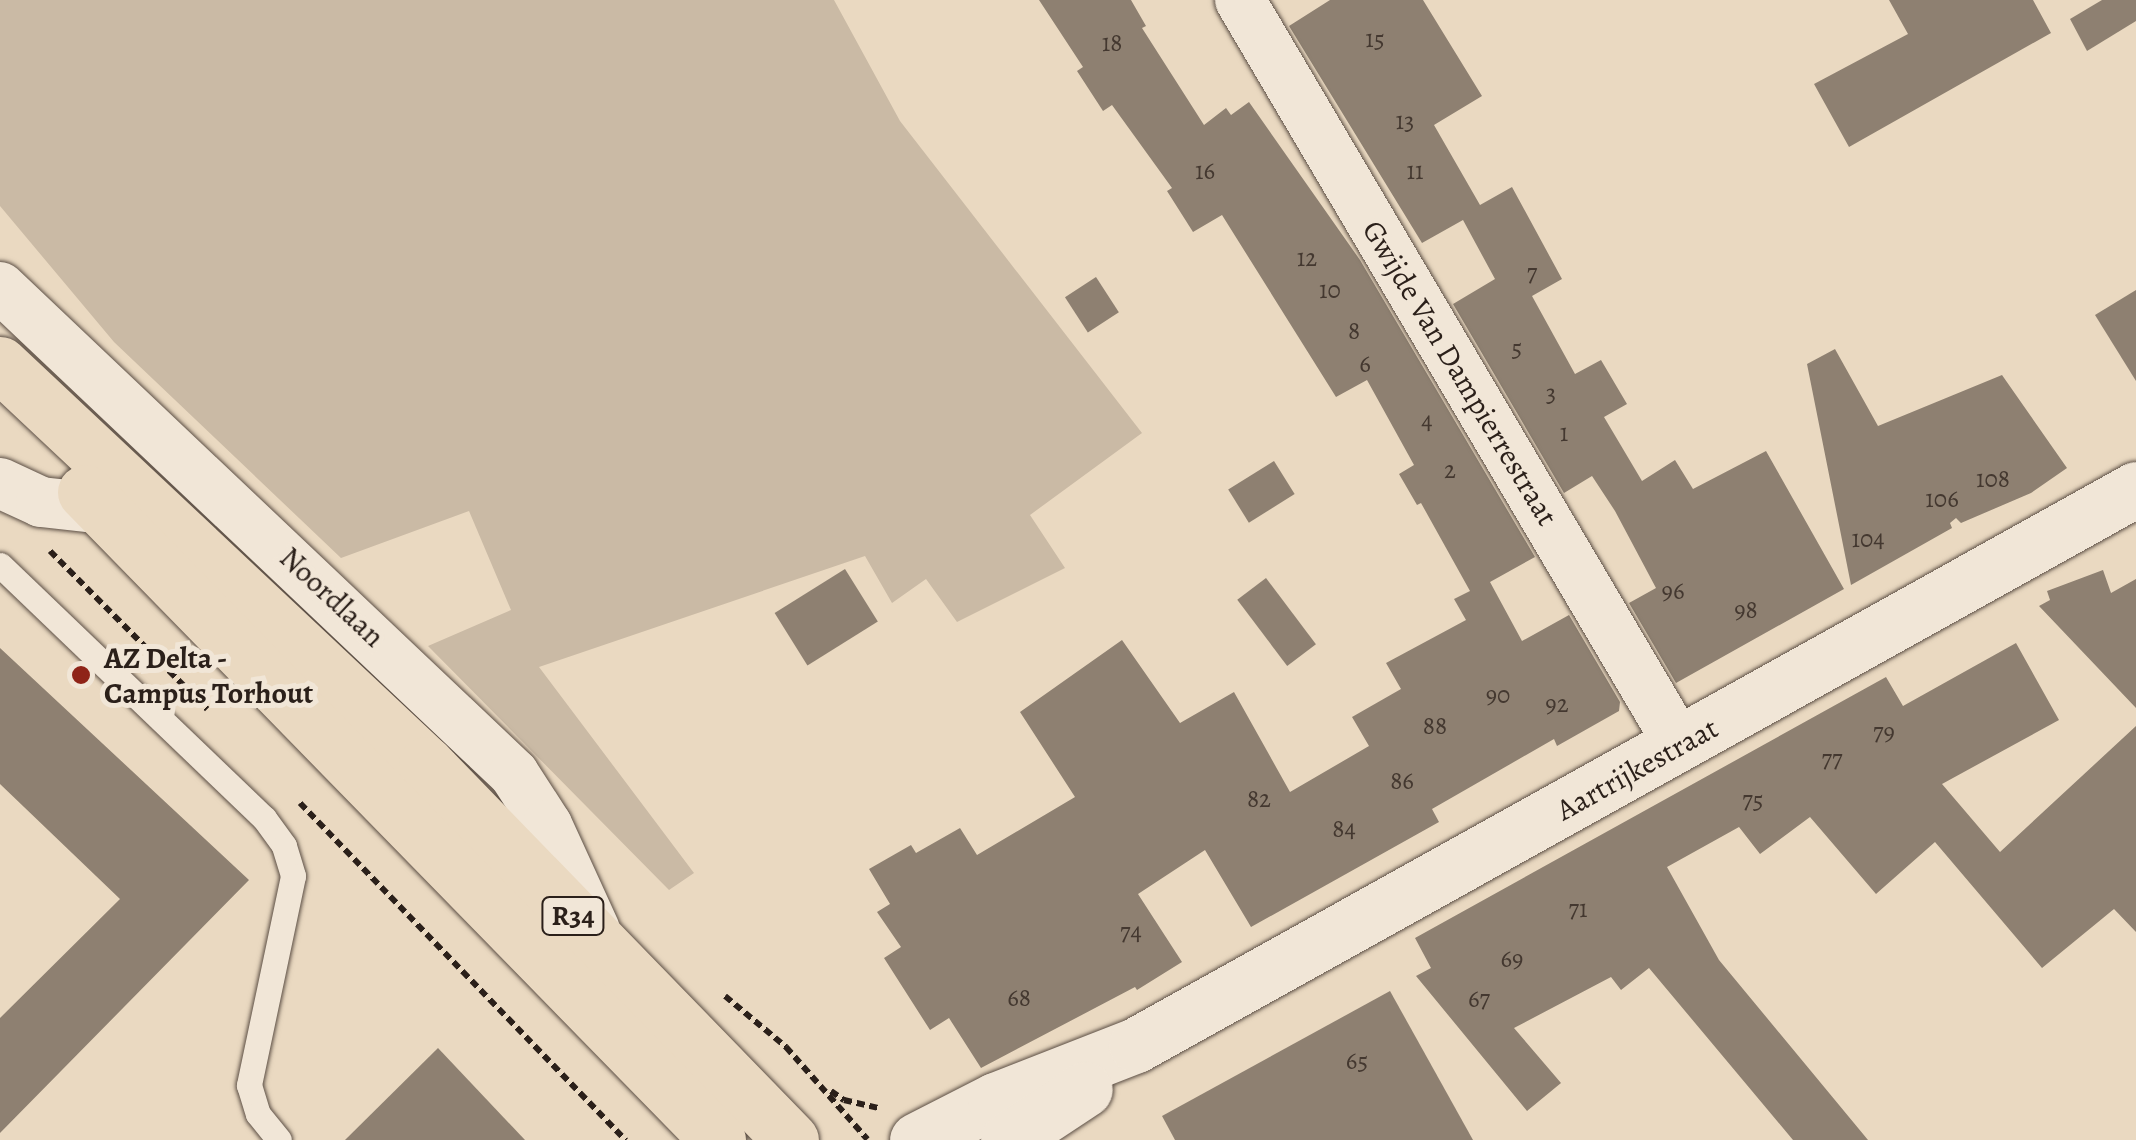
<!DOCTYPE html>
<style>
body{margin:0}
#map{position:relative;width:2136px;height:1140px;overflow:hidden;background:#ead9c1;font-family:Alegreya,serif}
div>[style]{position:absolute}
.green>*{inset:0;background:#cabaa5}
.building>*{inset:0;background:#8e8071;transform-origin:0 0}
.path>*{height:6px;margin-top:-3px;transform-origin:0;background:repeating-linear-gradient(90deg,#2b201a 0 8px,transparent 0 13px)}
.roads{filter:drop-shadow(0 0 2px #5b4e44) drop-shadow(0 0 2px #5b4e44)}
.lane>*{height:25px;margin:-12.5px;padding:0 12.5px;transform-origin:12.5px;border-radius:12.5px;background:#f1e6d7}
.street>*{height:50px;margin:-25px;padding:0 25px;transform-origin:25px;border-radius:25px;background:#f1e6d7}
.secondary>*{height:55px;margin:-27.5px;padding:0 27.5px;transform-origin:27.5px;border-radius:27.5px;background:#f1e6d7}
.primary>*{height:55px;margin:-27.5px;padding:0 27.5px;transform-origin:27.5px;border-radius:27.5px;background:#ead9c1}
.dots>*{width:28px;height:28px;translate:-50% -50%;box-sizing:border-box;border:5px solid #f1e6d7;border-radius:50%}
span{translate:-50% -50%;white-space:nowrap;text-align:center;line-height:1.15;-webkit-text-stroke:10px #f1e6d7;paint-order:stroke}
.number-label{font-size:25px;color:#443830}
.number-label span{-webkit-text-stroke-width:0}
.shield-label span{padding:2px 8px;background:#f1e6d7;border:2px solid;border-radius:8px;-webkit-text-stroke-width:0}
.shield-label{font-size:28px;color:#2b201a;font-weight:700}
.street-label{font-size:30px;color:#2b201a}
.poi-label{font-size:30px;color:#2b201a;font-weight:700}
.left{translate:0 -50%;text-align:left}
</style>
<div id="map">
<div class="green">
<div style="clip-path:polygon(0 0,834px 0,900px 121px,1142px 433px,1030px 515px,1065px 568px,957px 622px,926px 579px,892px 603px,865px 556px,539px 667px,694px 873px,669px 890px,428px 646px,511px 610px,469px 511px,341px 558px,114px 342px,0 206px)"></div>
</div>
<div class="building">
<div style="clip-path:polygon(1039px 0,1131px 0,1146px 26px,1142px 28px,1204px 125px,1226px 108px,1231px 115px,1249px 102px,1360px 260px,1535px 557px,1490px 582px,1522px 641px,1569px 615px,1620px 702px,1619px 711px,1557px 746px,1554px 739px,1432px 809px,1439px 822px,1251px 927px,1205px 850px,1138px 894px,1182px 962px,1137px 990px,1135px 987px,981px 1068px,949px 1018px,930px 1030px,884px 958px,901px 947px,877px 912px,890px 904px,869px 869px,911px 845px,916px 853px,960px 828px,977px 855px,1075px 797px,1020px 712px,1122px 640px,1180px 723px,1234px 692px,1290px 792px,1369px 746px,1352px 717px,1401px 689px,1386px 663px,1466px 620px,1454px 599px,1470px 591px,1421px 503px,1417px 505px,1399px 474px,1414px 465px,1367px 380px,1336px 397px,1222px 215px,1193px 232px,1167px 191px,1172px 188px,1112px 105px,1103px 111px,1077px 71px,1083px 67px)"></div>
<div style="clip-path:polygon(1330px 0,1423px 0,1482px 96px,1434px 125px,1480px 205px,1512px 187px,1562px 279px,1532px 296px,1575px 374px,1601px 360px,1627px 404px,1604px 417px,1642px 481px,1675px 460px,1693px 489px,1766px 451px,1844px 589px,1676px 683px,1629px 603px,1656px 588px,1615px 511px,1592px 476px,1564px 493px,1453px 304px,1495px 279px,1463px 220px,1422px 243px,1289px 26px)"></div>
<div style="clip-path:polygon(1889px 0,2033px 0,2051px 33px,1849px 147px,1814px 84px,1908px 34px)"></div>
<div style="clip-path:polygon(2102px 0,2136px 0,2136px 21px,2087px 51px,2070px 19px)"></div>
<div style="left:1096px;top:277px;width:42px;height:37px;rotate:57deg"></div>
<div style="clip-path:polygon(2136px 290px,2136px 381px,2095px 315px)"></div>
<div style="clip-path:polygon(1835px 349px,1878px 426px,2002px 375px,2067px 468px,2031px 493px,1961px 523px,1956px 518px,1950px 523px,1952px 528px,1851px 585px,1807px 364px)"></div>
<div style="left:1274px;top:461px;width:39px;height:54px;rotate:58deg"></div>
<div style="left:845px;top:569px;width:62px;height:83px;rotate:58deg"></div>
<div style="clip-path:polygon(2103px 570px,2111px 593px,2136px 579px,2136px 708px,2039px 606px,2050px 600px,2047px 591px)"></div>
<div style="left:1266px;top:578px;width:83px;height:36px;rotate:53deg"></div>
<div style="clip-path:polygon(2016px 643px,2059px 720px,1942px 784px,2000px 852px,2136px 726px,2136px 932px,2114px 909px,2042px 968px,1935px 842px,1876px 894px,1810px 817px,1760px 854px,1739px 827px,1667px 867px,1719px 960px,1868px 1140px,1793px 1140px,1649px 968px,1621px 990px,1611px 977px,1514px 1028px,1561px 1083px,1527px 1111px,1416px 976px,1431px 968px,1415px 938px,1886px 677px,1903px 706px)"></div>
<div style="clip-path:polygon(0 648px,249px 880px,0 1133px,0 1018px,120px 899px,0 784px)"></div>
<div style="clip-path:polygon(1390px 991px,1473px 1140px,1175px 1140px,1162px 1116px)"></div>
<div style="clip-path:polygon(438px 1048px,525px 1140px,345px 1140px)"></div>
</div>
<div class="path">
<div style="left:50px;top:551px;width:223px;rotate:45.2deg"></div>
<div style="left:300px;top:803px;width:469px;rotate:46deg"></div>
<div style="left:725px;top:996px;width:80px;rotate:39.9deg"></div>
<div style="left:786px;top:1047px;width:123px;rotate:48.6deg"></div>
<div style="left:831px;top:1091px;width:16px;rotate:35deg"></div>
<div style="left:844px;top:1100px;width:37px;rotate:13deg"></div>
</div>
<div class="roads">
<div class="lane">
<div style="left:0;top:565px;width:366px;rotate:43.8deg"></div>
<div style="left:264px;top:818px;width:34px;rotate:54deg"></div>
<div style="left:284px;top:846px;width:31px;rotate:73deg"></div>
<div style="left:293px;top:876px;width:214px;rotate:101.9deg"></div>
<div style="left:249px;top:1085px;width:30px;rotate:73deg"></div>
<div style="left:258px;top:1114px;width:33px;rotate:51deg"></div>
</div>
<div class="street">
<div style="left:1240px;top:0;width:866px;rotate:59.47deg"></div>
<div style="left:0;top:287px;width:708px;rotate:43.45deg"></div>
<div style="left:514px;top:774px;width:61px;rotate:57.1deg"></div>
<div style="left:547px;top:825px;width:115px;rotate:65.4deg"></div>
<div style="left:0;top:483px;width:45px;rotate:24.9deg"></div>
<div style="left:41px;top:502px;width:63px;rotate:6.3deg"></div>
</div>
<div class="secondary">
<div style="left:917px;top:1140px;width:88px;rotate:-27.1deg"></div>
<div style="left:995px;top:1100px;width:151px;rotate:-21.3deg"></div>
<div style="left:1136px;top:1045px;width:1144px;rotate:-29.07deg"></div>
<div style="left:1008px;top:1140px;width:92px;rotate:-33.5deg"></div>
</div>
<div class="primary">
<div style="left:0;top:364px;width:584px;rotate:43.2deg"></div>
<div style="left:426px;top:764px;width:524px;rotate:45.85deg"></div>
<div style="left:85px;top:492px;width:906px;rotate:45.67deg"></div>
</div>
</div>
<div class="dots">
<div style="left:81px;top:675px;background:#8f2418"></div>
</div>
<div class="number-label">
<span style="left:1375px;top:39px">15</span>
<span style="left:1112px;top:43px">18</span>
<span style="left:1405px;top:121px">13</span>
<span style="left:1205px;top:171px">16</span>
<span style="left:1415px;top:171px">11</span>
<span style="left:1307px;top:258px">12</span>
<span style="left:1532px;top:273px">7</span>
<span style="left:1330px;top:290px">10</span>
<span style="left:1354px;top:331px">8</span>
<span style="left:1517px;top:348px">5</span>
<span style="left:1365px;top:364px">6</span>
<span style="left:1551px;top:393px">3</span>
<span style="left:1427px;top:421px">4</span>
<span style="left:1564px;top:433px">1</span>
<span style="left:1450px;top:470px">2</span>
<span style="left:1993px;top:479px">108</span>
<span style="left:1942px;top:499px">106</span>
<span style="left:1868px;top:539px">104</span>
<span style="left:1673px;top:591px">96</span>
<span style="left:1746px;top:610px">98</span>
<span style="left:1498px;top:695px">90</span>
<span style="left:1557px;top:704px">92</span>
<span style="left:1435px;top:726px">88</span>
<span style="left:1884px;top:732px">79</span>
<span style="left:1832px;top:759px">77</span>
<span style="left:1402px;top:781px">86</span>
<span style="left:1259px;top:799px">82</span>
<span style="left:1753px;top:800px">75</span>
<span style="left:1344px;top:829px">84</span>
<span style="left:1578px;top:909px">71</span>
<span style="left:1131px;top:932px">74</span>
<span style="left:1512px;top:959px">69</span>
<span style="left:1019px;top:998px">68</span>
<span style="left:1479px;top:999px">67</span>
<span style="left:1357px;top:1061px">65</span>
</div>
<div class="shield-label">
<span style="left:573px;top:916px">R34</span>
</div>
<div class="street-label">
<span style="left:1460px;top:373px;rotate:59deg">Gwijde Van Dampierrestraat</span>
<span style="left:332px;top:597px;rotate:43deg">Noordlaan</span>
<span style="left:1637px;top:769px;rotate:-29deg">Aartrijkestraat</span>
</div>
<div class="poi-label">
<span class="left" style="left:104px;top:675px">AZ Delta -<br>Campus Torhout</span>
</div>
</div>
